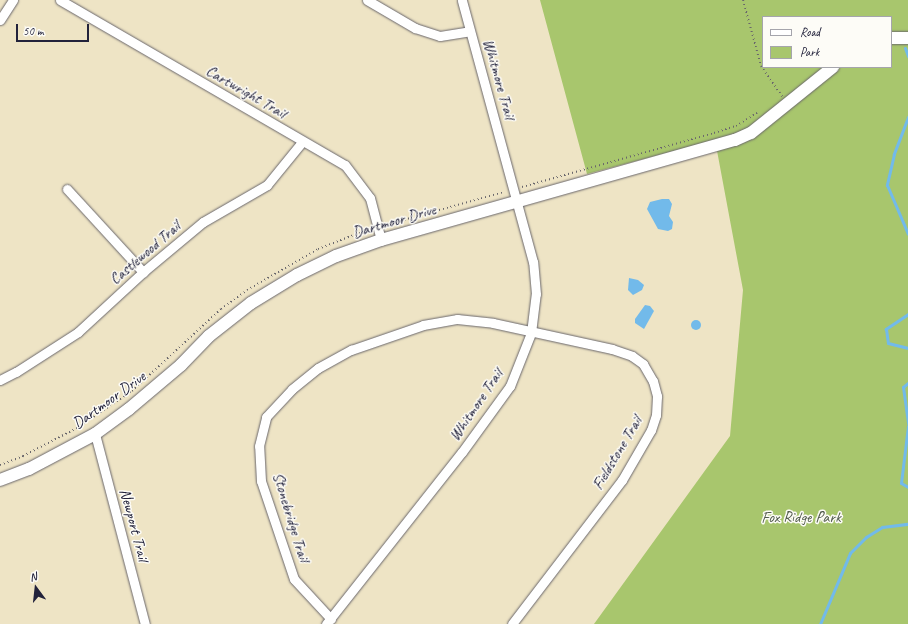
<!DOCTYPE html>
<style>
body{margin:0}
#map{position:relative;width:908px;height:624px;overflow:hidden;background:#eee4c5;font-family:Caveat,sans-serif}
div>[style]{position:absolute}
.green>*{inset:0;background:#a8c66d}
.water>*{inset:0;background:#72baea}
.round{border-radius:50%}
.stream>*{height:3px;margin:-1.5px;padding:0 1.5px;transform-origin:1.5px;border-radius:1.5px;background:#72baea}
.path>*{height:2px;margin-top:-1px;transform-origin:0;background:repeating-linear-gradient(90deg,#69666b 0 1px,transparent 0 4px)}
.roads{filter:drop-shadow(0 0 1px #69666b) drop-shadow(0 0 1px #69666b)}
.minor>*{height:9px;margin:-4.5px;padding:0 4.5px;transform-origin:4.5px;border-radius:4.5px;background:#fff}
.tertiary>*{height:12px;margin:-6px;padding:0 6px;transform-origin:6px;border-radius:6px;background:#fff}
span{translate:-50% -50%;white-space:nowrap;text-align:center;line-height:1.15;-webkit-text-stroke:3px #fdfcf7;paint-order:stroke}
.street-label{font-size:16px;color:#22223b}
.park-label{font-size:16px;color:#515b4c}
.legend{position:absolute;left:762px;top:16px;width:130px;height:52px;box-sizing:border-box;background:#fdfcf7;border:1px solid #a5a5ac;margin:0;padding:5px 7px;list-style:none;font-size:12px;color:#22223b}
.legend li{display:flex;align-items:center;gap:8px;height:20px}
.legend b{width:20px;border:1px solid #a5a5ac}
.north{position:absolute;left:16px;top:568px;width:40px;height:40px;-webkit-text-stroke:3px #fdfcf7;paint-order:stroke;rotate:345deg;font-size:11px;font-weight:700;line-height:16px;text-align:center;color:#22223b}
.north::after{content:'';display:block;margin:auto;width:14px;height:18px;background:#22223b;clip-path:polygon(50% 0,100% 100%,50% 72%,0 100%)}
.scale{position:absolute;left:16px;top:24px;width:73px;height:18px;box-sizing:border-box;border:2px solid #22223b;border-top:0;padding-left:5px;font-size:12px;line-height:14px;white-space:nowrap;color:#22223b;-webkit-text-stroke:3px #fdfcf7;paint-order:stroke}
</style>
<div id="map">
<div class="green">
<div style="clip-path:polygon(evenodd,540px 0,908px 0,908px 624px,594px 624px,730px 436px,743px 290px,715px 140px,587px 174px,540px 0,763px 17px,891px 17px,891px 67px,763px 67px,763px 17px)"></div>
</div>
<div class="water">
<div style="clip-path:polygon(662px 199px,669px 199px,672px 204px,669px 216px,673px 222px,672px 229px,668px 231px,658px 229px,647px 209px,650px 202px)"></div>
<div style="clip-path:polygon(629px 278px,638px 280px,644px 285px,642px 290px,633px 295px,628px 290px)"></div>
<div style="clip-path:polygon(645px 305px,650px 306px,654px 311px,644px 329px,635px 323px,635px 319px)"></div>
<div class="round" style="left:691px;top:320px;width:10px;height:10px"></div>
</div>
<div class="stream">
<div style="left:905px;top:48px;width:9px;rotate:69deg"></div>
<div style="left:908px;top:117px;width:40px;rotate:111deg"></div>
<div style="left:894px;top:154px;width:32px;rotate:103deg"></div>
<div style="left:887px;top:185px;width:53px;rotate:66.8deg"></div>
<div style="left:908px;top:314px;width:27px;rotate:146deg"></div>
<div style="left:886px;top:329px;width:14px;rotate:82deg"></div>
<div style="left:888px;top:343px;width:21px;rotate:14deg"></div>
<div style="left:908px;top:383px;width:6px;rotate:141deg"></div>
<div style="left:903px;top:387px;width:37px;rotate:82deg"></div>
<div style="left:908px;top:426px;width:57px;rotate:97deg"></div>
<div style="left:901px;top:483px;width:8px;rotate:30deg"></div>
<div style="left:820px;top:624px;width:77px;rotate:-67.1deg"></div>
<div style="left:850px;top:553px;width:23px;rotate:-45deg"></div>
<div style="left:866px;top:537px;width:19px;rotate:-32deg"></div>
<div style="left:882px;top:527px;width:26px;rotate:-7deg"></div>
</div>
<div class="path">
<div style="left:743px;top:0;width:68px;rotate:74.7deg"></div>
<div style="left:761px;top:66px;width:37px;rotate:55deg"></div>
<div style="left:522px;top:187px;width:199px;rotate:-15.7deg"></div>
<div style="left:714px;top:133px;width:23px;rotate:-18deg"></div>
<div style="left:736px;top:126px;width:25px;rotate:-32deg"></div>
<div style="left:385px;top:225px;width:123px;rotate:-15.5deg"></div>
<div style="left:0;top:465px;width:25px;rotate:-21deg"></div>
<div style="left:23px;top:456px;width:61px;rotate:-27.4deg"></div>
<div style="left:77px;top:428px;width:66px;rotate:-33.9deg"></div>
<div style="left:132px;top:391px;width:121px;rotate:-42.7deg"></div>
<div style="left:221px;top:309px;width:32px;rotate:-36deg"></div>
<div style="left:247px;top:290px;width:82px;rotate:-30deg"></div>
<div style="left:318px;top:249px;width:55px;rotate:-21.4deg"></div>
</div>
<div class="roads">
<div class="minor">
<div style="left:60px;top:0;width:329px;rotate:30.1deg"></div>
<div style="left:345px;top:165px;width:41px;rotate:52.9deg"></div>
<div style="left:370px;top:198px;width:43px;rotate:75.3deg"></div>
<div style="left:367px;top:0;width:56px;rotate:30.3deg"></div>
<div style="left:415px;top:28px;width:26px;rotate:18deg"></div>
<div style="left:440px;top:36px;width:30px;rotate:-9deg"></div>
<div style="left:0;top:20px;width:24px;rotate:-57deg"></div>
<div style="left:67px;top:189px;width:113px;rotate:47.5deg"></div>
<div style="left:0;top:380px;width:18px;rotate:-27deg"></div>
<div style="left:16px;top:372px;width:74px;rotate:-32.8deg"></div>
<div style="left:78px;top:332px;width:88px;rotate:-42.7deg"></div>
<div style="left:143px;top:272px;width:78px;rotate:-39.8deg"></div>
<div style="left:203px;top:222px;width:74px;rotate:-30deg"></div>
<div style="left:267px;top:185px;width:55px;rotate:-50.9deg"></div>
<div style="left:95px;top:434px;width:196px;rotate:75.3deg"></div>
<div style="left:331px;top:619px;width:54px;rotate:-132.8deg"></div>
<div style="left:294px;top:579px;width:103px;rotate:-108.6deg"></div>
<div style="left:261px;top:481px;width:35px;rotate:-93deg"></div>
<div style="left:259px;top:446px;width:30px;rotate:-76deg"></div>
<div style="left:266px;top:417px;width:38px;rotate:-47deg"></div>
<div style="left:292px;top:389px;width:33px;rotate:-39deg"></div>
<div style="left:318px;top:368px;width:38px;rotate:-29deg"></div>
<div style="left:351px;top:350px;width:76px;rotate:-19.1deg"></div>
<div style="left:423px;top:325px;width:35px;rotate:-10deg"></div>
<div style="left:457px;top:319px;width:36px;rotate:6deg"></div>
<div style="left:493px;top:323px;width:122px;rotate:12.3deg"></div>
<div style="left:612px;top:349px;width:21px;rotate:19deg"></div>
<div style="left:632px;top:356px;width:14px;rotate:36deg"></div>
<div style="left:643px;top:364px;width:20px;rotate:60deg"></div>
<div style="left:653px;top:381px;width:16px;rotate:75deg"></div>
<div style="left:657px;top:396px;width:19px;rotate:93deg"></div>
<div style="left:656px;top:415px;width:16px;rotate:108deg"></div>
<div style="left:651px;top:430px;width:58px;rotate:120.1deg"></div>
<div style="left:622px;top:480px;width:181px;rotate:127.4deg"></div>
<div style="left:326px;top:624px;width:219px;rotate:-51.7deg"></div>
<div style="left:462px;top:452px;width:82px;rotate:-54deg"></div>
<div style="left:510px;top:386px;width:57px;rotate:-68.4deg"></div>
<div style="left:531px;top:333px;width:39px;rotate:-83deg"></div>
<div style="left:536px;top:294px;width:32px;rotate:-95deg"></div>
<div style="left:533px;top:262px;width:271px;rotate:-105.2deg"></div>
</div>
<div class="tertiary">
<div style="left:891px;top:38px;width:17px"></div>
<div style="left:0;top:480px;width:31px;rotate:-21deg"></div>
<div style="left:29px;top:469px;width:75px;rotate:-27.9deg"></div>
<div style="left:95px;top:434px;width:42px;rotate:-36.3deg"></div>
<div style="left:129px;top:409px;width:68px;rotate:-40.2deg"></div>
<div style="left:181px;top:365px;width:40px;rotate:-46deg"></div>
<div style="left:209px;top:336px;width:53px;rotate:-38.2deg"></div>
<div style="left:251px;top:303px;width:54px;rotate:-31.3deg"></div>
<div style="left:297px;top:275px;width:43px;rotate:-26deg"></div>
<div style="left:336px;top:256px;width:48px;rotate:-19.6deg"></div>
<div style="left:381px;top:240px;width:368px;rotate:-15.8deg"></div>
<div style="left:735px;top:140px;width:17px;rotate:-24deg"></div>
<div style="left:751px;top:133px;width:105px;rotate:-38.8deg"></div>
</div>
</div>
<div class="street-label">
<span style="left:499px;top:79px;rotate:74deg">Whitmore Trail</span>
<span style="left:246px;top:92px;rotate:30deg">Cartwright Trail</span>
<span style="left:394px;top:221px;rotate:-16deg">Dartmoor Drive</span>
<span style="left:145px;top:253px;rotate:-41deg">Castlewood Trail</span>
<span style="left:109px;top:400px;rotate:-36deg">Dartmoor Drive</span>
<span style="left:476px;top:405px;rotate:-56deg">Whitmore Trail</span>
<span style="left:617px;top:453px;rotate:-59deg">Fieldstone Trail</span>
<span style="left:291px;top:517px;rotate:73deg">Stonebridge Trail</span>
<span style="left:134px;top:525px;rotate:75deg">Newport Trail</span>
</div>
<div class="park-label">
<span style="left:801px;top:517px">Fox Ridge Park</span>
</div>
<ul class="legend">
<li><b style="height:5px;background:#fff"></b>Road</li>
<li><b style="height:11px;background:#a8c66d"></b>Park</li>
</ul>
<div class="north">N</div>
<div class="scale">50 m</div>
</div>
